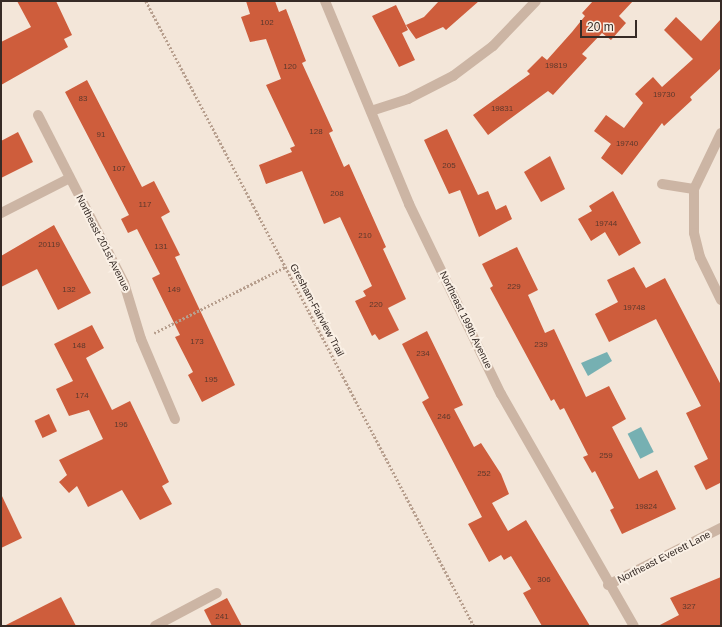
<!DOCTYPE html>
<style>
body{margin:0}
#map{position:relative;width:722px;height:627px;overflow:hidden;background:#f3e6d9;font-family:Helvetica,sans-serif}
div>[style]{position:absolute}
.water>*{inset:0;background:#76b0b2;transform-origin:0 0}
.building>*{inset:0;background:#ce5d3c;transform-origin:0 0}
.path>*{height:2.5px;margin-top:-1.25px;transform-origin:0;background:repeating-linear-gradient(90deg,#b79f8e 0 2px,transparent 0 4px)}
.minor>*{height:10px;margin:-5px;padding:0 5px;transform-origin:5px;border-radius:5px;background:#ccb5a4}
span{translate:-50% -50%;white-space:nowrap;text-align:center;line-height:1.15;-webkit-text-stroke:4px #faf0e5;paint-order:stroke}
.number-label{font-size:8px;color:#5c382c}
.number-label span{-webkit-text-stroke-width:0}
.street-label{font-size:10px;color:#362b26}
.frame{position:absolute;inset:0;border:2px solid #362b26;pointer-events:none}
.scale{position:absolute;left:580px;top:20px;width:57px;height:18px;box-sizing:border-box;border:2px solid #362b26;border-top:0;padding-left:5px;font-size:12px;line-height:14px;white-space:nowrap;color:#362b26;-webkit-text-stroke:3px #faf0e5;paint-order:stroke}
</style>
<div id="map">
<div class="water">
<div style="clip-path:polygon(607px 352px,612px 361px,588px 376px,581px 363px)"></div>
<div style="left:641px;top:427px;width:28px;height:15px;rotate:63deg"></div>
</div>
<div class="building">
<div style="clip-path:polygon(17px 1px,56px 1px,72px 35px,64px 39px,68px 47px,1px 85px,1px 42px,31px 27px)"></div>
<div style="clip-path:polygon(246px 1px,275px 1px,279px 12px,286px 9px,306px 61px,302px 63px,333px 131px,329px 133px,344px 167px,349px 164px,386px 247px,383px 249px,406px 299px,388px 308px,399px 330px,379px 340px,375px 334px,372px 336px,355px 301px,366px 296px,363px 291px,372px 286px,340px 217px,324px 224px,302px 171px,266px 184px,259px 165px,292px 152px,290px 148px,295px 146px,266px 85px,281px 79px,266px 39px,250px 42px,241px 17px,250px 14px)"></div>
<div style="clip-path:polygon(439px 1px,479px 1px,446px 30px,443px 27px,416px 39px,406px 25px,424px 17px)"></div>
<div style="clip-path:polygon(593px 1px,633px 1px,619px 16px,626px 23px,611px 40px,602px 33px,582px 54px,587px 58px,553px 95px,548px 91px,488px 135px,473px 115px,530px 74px,527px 71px,542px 56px,547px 60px,572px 32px,585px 16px,582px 13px)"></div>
<div style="clip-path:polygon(396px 5px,408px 30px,402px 33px,415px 60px,399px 67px,372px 16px)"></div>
<div style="clip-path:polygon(676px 17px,701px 41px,721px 19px,721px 68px,690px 97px,692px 100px,664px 126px,662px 123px,622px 175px,601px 158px,611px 144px,594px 131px,606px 115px,624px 128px,643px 103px,635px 94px,653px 77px,662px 87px,693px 59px,664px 30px)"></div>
<div style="clip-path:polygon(87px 80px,142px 187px,154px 181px,170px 212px,161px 217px,180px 255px,175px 257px,235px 385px,202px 402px,188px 375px,193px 372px,175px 337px,180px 335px,152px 278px,160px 274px,137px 229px,128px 233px,121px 219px,129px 215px,65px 92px)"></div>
<div style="clip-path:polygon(447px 129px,478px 195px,488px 191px,496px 210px,506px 205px,512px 219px,479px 237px,460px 190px,449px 194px,424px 140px)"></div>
<div style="clip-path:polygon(18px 132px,33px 162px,1px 178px,1px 141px)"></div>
<div style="clip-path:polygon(550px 156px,565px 189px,541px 202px,524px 172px)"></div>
<div style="clip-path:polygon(613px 191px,641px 243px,619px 256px,605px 232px,591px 241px,578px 219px,592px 211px,589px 206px)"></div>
<div style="clip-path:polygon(54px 225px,91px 293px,58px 310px,37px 269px,1px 287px,1px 256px)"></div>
<div style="clip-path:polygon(517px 247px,538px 290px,528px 295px,545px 333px,554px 329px,586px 397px,609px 386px,626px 419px,612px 427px,639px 479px,657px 470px,676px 509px,622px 534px,610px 510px,614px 508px,595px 471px,592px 473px,583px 457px,588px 455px,564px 408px,560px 410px,554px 399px,551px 401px,490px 288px,493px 286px,482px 264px)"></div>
<div style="clip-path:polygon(634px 267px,646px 288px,665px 278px,721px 385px,721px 486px,720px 483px,706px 490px,694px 466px,708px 459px,686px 413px,701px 406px,656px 319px,609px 342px,595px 314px,618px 302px,607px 280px)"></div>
<div style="clip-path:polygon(92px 325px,104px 348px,86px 358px,112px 410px,130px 401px,169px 482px,162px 486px,172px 504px,140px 520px,122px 490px,88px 507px,77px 486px,69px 493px,59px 482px,67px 475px,59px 460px,103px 439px,89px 410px,69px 416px,56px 389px,73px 381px,54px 344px)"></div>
<div style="clip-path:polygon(427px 331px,463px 405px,454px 409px,474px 447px,481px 443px,501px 474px,509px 494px,492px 503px,508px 531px,526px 520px,590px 626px,542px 626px,523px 593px,531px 589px,511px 556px,504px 560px,501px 555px,489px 562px,468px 524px,482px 517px,422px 402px,429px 398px,402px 344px)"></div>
<div style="left:49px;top:414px;width:19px;height:16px;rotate:65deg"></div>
<div style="clip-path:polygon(1px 494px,22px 538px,1px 548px)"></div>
<div style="clip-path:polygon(721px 577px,721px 626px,658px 626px,679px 615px,670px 598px)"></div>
<div style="clip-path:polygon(61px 597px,76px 626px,4px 626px)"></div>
<div style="clip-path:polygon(227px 598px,242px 626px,212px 626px,204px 610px)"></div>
</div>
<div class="path">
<div style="left:146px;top:1px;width:706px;rotate:62.31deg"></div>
<div style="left:154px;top:333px;width:147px;rotate:-26.7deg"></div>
</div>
<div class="minor">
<div style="left:325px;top:1px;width:220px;rotate:67.5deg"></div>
<div style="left:409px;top:204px;width:211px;rotate:64.2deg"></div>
<div style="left:501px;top:394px;width:267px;rotate:60.2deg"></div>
<div style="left:371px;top:111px;width:39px;rotate:-18deg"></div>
<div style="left:408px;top:99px;width:51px;rotate:-27.1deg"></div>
<div style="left:453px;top:76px;width:50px;rotate:-36.9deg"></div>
<div style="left:493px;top:46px;width:62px;rotate:-46.3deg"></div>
<div style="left:38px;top:115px;width:189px;rotate:62.9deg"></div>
<div style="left:124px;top:283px;width:59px;rotate:73.1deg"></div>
<div style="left:141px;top:339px;width:87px;rotate:67deg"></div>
<div style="left:721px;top:133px;width:62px;rotate:115.7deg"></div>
<div style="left:694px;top:189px;width:44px;rotate:90deg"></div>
<div style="left:694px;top:233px;width:25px;rotate:76deg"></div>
<div style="left:700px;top:257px;width:48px;rotate:64deg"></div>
<div style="left:662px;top:184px;width:32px;rotate:9deg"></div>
<div style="left:1px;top:213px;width:77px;rotate:-26.9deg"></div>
<div style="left:608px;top:585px;width:127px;rotate:-26.8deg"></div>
<div style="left:155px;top:626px;width:70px;rotate:-28deg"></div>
</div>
<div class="number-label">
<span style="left:267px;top:23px">102</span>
<span style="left:556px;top:66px">19819</span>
<span style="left:290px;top:67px">120</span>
<span style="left:664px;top:95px">19730</span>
<span style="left:83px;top:99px">83</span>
<span style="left:502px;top:109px">19831</span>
<span style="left:316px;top:132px">128</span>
<span style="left:101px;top:135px">91</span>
<span style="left:627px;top:144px">19740</span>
<span style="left:449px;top:166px">205</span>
<span style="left:119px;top:169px">107</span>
<span style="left:337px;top:194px">208</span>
<span style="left:145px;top:205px">117</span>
<span style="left:606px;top:224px">19744</span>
<span style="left:365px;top:236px">210</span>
<span style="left:49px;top:245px">20119</span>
<span style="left:161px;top:247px">131</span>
<span style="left:514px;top:287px">229</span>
<span style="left:69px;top:290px">132</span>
<span style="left:174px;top:290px">149</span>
<span style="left:376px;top:305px">220</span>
<span style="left:634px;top:308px">19748</span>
<span style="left:197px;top:342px">173</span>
<span style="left:541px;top:345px">239</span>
<span style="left:79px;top:346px">148</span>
<span style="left:423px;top:354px">234</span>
<span style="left:211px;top:380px">195</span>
<span style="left:82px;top:396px">174</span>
<span style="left:444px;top:417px">246</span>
<span style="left:121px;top:425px">196</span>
<span style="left:606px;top:456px">259</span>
<span style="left:484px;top:474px">252</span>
<span style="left:646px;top:507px">19824</span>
<span style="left:544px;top:580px">306</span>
<span style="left:689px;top:607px">327</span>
<span style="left:222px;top:617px">241</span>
</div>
<div class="street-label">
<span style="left:103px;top:243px;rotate:63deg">Northeast 201st Avenue</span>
<span style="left:317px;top:310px;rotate:62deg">Gresham-Fairview Trail</span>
<span style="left:466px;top:320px;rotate:64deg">Northeast 199th Avenue</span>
<span style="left:664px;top:557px;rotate:-27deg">Northeast Everett Lane</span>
</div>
<div class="frame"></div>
<div class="scale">20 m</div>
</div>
